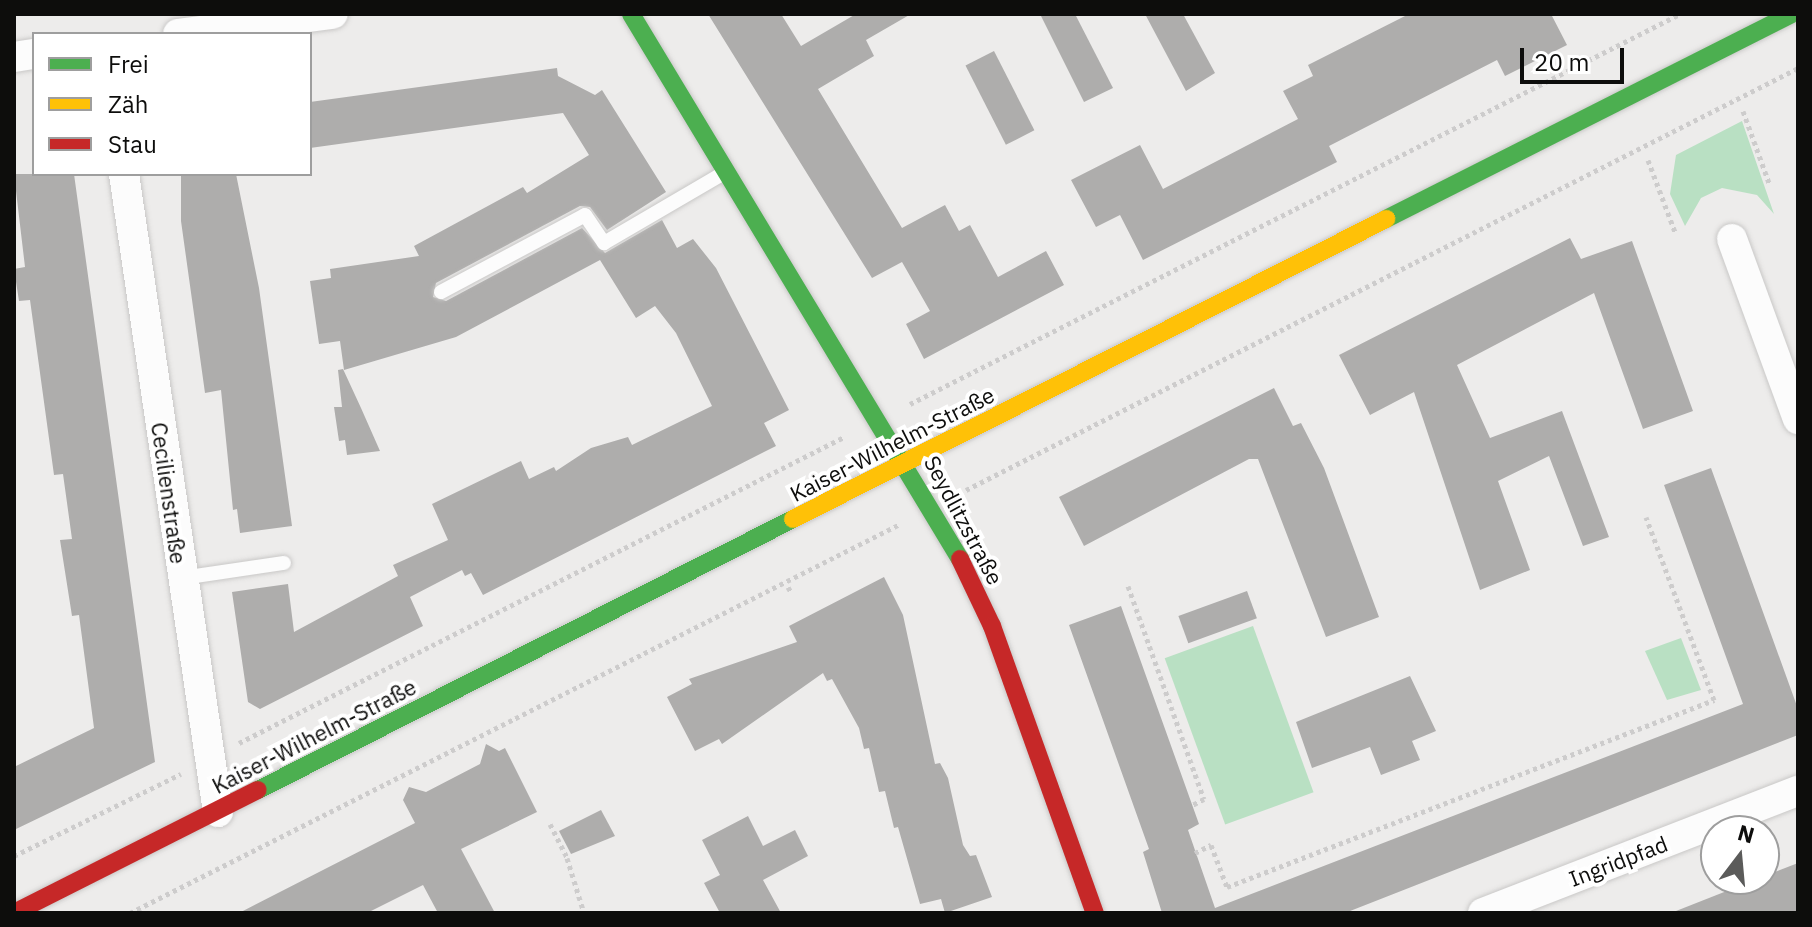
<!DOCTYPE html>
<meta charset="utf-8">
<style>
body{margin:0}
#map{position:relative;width:1812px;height:927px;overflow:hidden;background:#edeceb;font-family:"IBM Plex Sans",sans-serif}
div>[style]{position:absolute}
.green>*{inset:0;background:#b9e0c3;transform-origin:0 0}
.building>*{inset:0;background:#aeadac;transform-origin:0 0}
.path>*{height:5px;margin-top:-2.5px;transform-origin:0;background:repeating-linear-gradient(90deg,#cdcccc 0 4px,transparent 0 8px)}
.roads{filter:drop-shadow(0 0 2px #c9c8c7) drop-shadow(0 0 2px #c9c8c7)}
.lane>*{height:14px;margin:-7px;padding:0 7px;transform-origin:7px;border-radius:7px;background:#fcfcfc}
.street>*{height:30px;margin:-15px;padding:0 15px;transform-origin:15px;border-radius:15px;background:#fcfcfc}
.fast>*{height:18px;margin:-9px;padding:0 9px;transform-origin:9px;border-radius:9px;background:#4caf50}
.slow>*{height:18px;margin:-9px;padding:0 9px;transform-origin:9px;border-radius:9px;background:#ffc107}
.jam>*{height:18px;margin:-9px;padding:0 9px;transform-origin:9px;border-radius:9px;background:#c62828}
span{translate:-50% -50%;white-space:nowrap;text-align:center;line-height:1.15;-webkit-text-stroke:8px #fff;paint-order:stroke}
.street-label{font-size:22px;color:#0d0d0c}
.frame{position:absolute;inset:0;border:16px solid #0d0d0c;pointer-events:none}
.legend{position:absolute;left:32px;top:32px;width:280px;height:144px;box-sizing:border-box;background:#fff;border:2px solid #9e9e9e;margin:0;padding:10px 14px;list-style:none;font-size:24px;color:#0d0d0c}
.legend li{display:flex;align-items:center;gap:16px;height:40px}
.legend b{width:40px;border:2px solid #9e9e9e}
.north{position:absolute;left:1700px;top:815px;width:80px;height:80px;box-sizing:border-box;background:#fff;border:2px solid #9e9e9e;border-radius:50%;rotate:16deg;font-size:22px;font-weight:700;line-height:32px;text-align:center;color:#0d0d0c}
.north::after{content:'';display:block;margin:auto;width:28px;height:36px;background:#5b5b5a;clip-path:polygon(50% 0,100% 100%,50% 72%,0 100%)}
.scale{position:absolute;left:1520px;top:48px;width:104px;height:36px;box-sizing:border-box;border:4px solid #0d0d0c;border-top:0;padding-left:10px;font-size:24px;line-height:28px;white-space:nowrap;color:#0d0d0c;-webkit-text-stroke:6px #fff;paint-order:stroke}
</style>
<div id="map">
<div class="green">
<div style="clip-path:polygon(1742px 121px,1774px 214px,1757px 195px,1722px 188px,1701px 198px,1685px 226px,1670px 194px,1676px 155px)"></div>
<div style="left:1253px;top:626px;width:177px;height:94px;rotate:70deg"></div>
<div style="clip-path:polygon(1681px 638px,1701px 690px,1667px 700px,1645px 651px)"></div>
</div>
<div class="building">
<div style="clip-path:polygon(708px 14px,781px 14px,801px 46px,856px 14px,911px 14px,866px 40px,874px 56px,818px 89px,902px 228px,945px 205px,959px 231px,970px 225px,998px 277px,1046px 251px,1064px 285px,924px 359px,906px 324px,930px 311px,902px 262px,872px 278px)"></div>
<div style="clip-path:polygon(1040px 14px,1075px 14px,1113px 88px,1084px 102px)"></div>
<div style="clip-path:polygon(1145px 14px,1183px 14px,1215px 73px,1186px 91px)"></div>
<div style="clip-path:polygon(1409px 14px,1551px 14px,1567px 45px,1505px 76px,1497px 60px,1329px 146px,1337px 162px,1143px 260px,1120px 215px,1096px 227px,1071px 180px,1140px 145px,1163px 189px,1298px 119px,1283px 91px,1313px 76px,1308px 65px)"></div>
<div style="left:994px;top:51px;width:89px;height:32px;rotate:63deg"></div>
<div style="clip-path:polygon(557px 68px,558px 76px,595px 95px,602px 90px,666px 192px,607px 230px,590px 207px,580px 206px,436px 283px,433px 297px,446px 301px,582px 228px,605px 253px,662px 220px,677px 248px,693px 239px,716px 268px,789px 410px,764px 423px,776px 446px,483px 595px,471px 573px,465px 576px,462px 570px,410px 597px,423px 626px,260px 709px,248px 702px,232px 592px,288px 584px,294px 632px,398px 576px,393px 565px,448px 540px,432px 504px,521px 461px,529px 479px,554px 467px,556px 471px,591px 448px,628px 437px,632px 445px,712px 406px,676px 333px,655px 306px,636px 318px,600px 260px,456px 337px,344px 370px,340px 341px,319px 344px,310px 281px,331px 278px,330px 269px,419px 256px,414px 246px,523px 187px,527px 193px,589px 155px,563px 113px,310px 148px,310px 102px)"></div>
<div style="clip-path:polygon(14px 174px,74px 174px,155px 762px,14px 830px,14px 767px,94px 728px,79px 615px,72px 616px,60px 540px,72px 539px,63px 474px,54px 475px,30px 300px,19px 301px,14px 269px,25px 267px)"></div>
<div style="clip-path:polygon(181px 174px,236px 174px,259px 288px,292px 526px,240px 533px,237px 509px,233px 510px,221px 390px,205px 393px,181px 221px)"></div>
<div style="clip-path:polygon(1570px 238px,1581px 259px,1632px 241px,1693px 411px,1643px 429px,1594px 293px,1457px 365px,1490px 438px,1562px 411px,1609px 537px,1583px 546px,1549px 456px,1498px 481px,1530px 570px,1480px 590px,1414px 392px,1370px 415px,1339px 355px)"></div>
<div style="clip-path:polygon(343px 369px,361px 408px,380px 451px,347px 455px,345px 440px,339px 441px,334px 407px,342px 407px,338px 370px)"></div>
<div style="clip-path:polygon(1274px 388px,1293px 426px,1301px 423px,1324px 468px,1379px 617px,1326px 637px,1258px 459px,1249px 459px,1084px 546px,1059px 497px)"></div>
<div style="clip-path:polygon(1711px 468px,1798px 709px,1798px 735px,1345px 913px,1162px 913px,1143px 852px,1149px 849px,1069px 625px,1121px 606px,1199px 824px,1188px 830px,1215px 908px,1743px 704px,1664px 485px)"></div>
<div style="clip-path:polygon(884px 577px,903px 615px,935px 764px,940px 763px,948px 778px,963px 845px,970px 856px,976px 855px,992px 897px,945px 913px,941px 899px,920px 904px,898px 827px,894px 828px,885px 791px,879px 792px,869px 748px,864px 749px,859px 728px,832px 679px,827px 681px,823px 673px,722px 744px,719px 739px,695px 751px,667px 697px,692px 684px,689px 679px,797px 642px,789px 626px)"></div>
<div style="left:1247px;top:591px;width:29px;height:73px;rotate:70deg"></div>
<div style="clip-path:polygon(1410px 676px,1436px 731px,1412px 741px,1420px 760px,1381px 775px,1370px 747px,1312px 768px,1296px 722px)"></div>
<div style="clip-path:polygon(486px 744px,499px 751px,505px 748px,537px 812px,461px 849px,495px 913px,438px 913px,423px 885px,367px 913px,239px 913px,415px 823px,403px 800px,409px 787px,426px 792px,480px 764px)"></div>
<div style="clip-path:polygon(601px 810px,615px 836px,571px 854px,559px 831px)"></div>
<div style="clip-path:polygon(748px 816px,763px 846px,795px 830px,808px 856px,763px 880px,781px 913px,720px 913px,704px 883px,720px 875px,702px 840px)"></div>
<div style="clip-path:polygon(1798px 863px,1798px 913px,1677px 913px,1676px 911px)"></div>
</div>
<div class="path">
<div style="left:1743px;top:111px;width:77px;rotate:70.1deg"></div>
<div style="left:1648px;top:160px;width:77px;rotate:69.4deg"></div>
<div style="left:910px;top:404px;width:863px;rotate:-26.86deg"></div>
<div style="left:966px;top:490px;width:933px;rotate:-26.89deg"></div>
<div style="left:1128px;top:586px;width:226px;rotate:70.4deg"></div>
<div style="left:1204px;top:799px;width:13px;rotate:153deg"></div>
<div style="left:788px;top:587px;width:6px;rotate:59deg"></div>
<div style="left:239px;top:743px;width:678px;rotate:-26.83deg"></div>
<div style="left:550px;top:824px;width:38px;rotate:63deg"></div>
<div style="left:567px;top:858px;width:58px;rotate:72.8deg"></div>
<div style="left:1195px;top:853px;width:18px;rotate:-27deg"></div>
<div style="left:1211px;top:845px;width:45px;rotate:69.1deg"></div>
<div style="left:1227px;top:887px;width:522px;rotate:-21.01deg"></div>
<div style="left:1714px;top:700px;width:195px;rotate:-110.4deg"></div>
<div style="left:14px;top:856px;width:186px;rotate:-26.2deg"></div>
<div style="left:130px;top:913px;width:863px;rotate:-26.8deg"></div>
</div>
<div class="roads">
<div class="lane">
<div style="left:441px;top:292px;width:163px;rotate:-28.1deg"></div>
<div style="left:585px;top:215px;width:34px;rotate:56deg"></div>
<div style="left:604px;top:243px;width:139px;rotate:-30.3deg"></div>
<div style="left:182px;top:578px;width:103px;rotate:-8.4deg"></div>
</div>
<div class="street">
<div style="left:178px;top:34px;width:156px;rotate:-7.4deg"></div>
<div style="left:14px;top:57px;width:20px;rotate:-9deg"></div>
<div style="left:124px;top:174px;width:645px;rotate:81.62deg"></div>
<div style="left:1732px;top:239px;width:192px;rotate:69.9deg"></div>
<div style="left:1483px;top:913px;width:338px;rotate:-21.2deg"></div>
</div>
<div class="fast">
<div style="left:631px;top:14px;width:637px;rotate:58.88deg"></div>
<div style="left:1386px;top:219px;width:454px;rotate:-26.8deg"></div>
<div style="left:258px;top:790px;width:600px;rotate:-26.86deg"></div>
</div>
<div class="slow">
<div style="left:793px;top:519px;width:665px;rotate:-26.83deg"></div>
</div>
<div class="jam">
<div style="left:960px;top:559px;width:74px;rotate:64.5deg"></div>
<div style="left:992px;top:626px;width:305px;rotate:70.3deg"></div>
<div style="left:14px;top:913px;width:273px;rotate:-26.8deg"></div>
</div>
</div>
<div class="street-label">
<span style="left:892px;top:444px;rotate:-27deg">Kaiser-Wilhelm-Straße</span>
<span style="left:169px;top:493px;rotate:82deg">Cecilienstraße</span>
<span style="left:964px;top:520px;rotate:62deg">Seydlitzstraße</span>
<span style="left:314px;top:736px;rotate:-27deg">Kaiser-Wilhelm-Straße</span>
<span style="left:1618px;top:861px;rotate:-21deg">Ingridpfad</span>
</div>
<div class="frame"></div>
<ul class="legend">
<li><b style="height:10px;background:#4caf50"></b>Frei</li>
<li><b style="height:10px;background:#ffc107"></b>Zäh</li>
<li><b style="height:10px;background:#c62828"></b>Stau</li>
</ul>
<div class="north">N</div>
<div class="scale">20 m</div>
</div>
